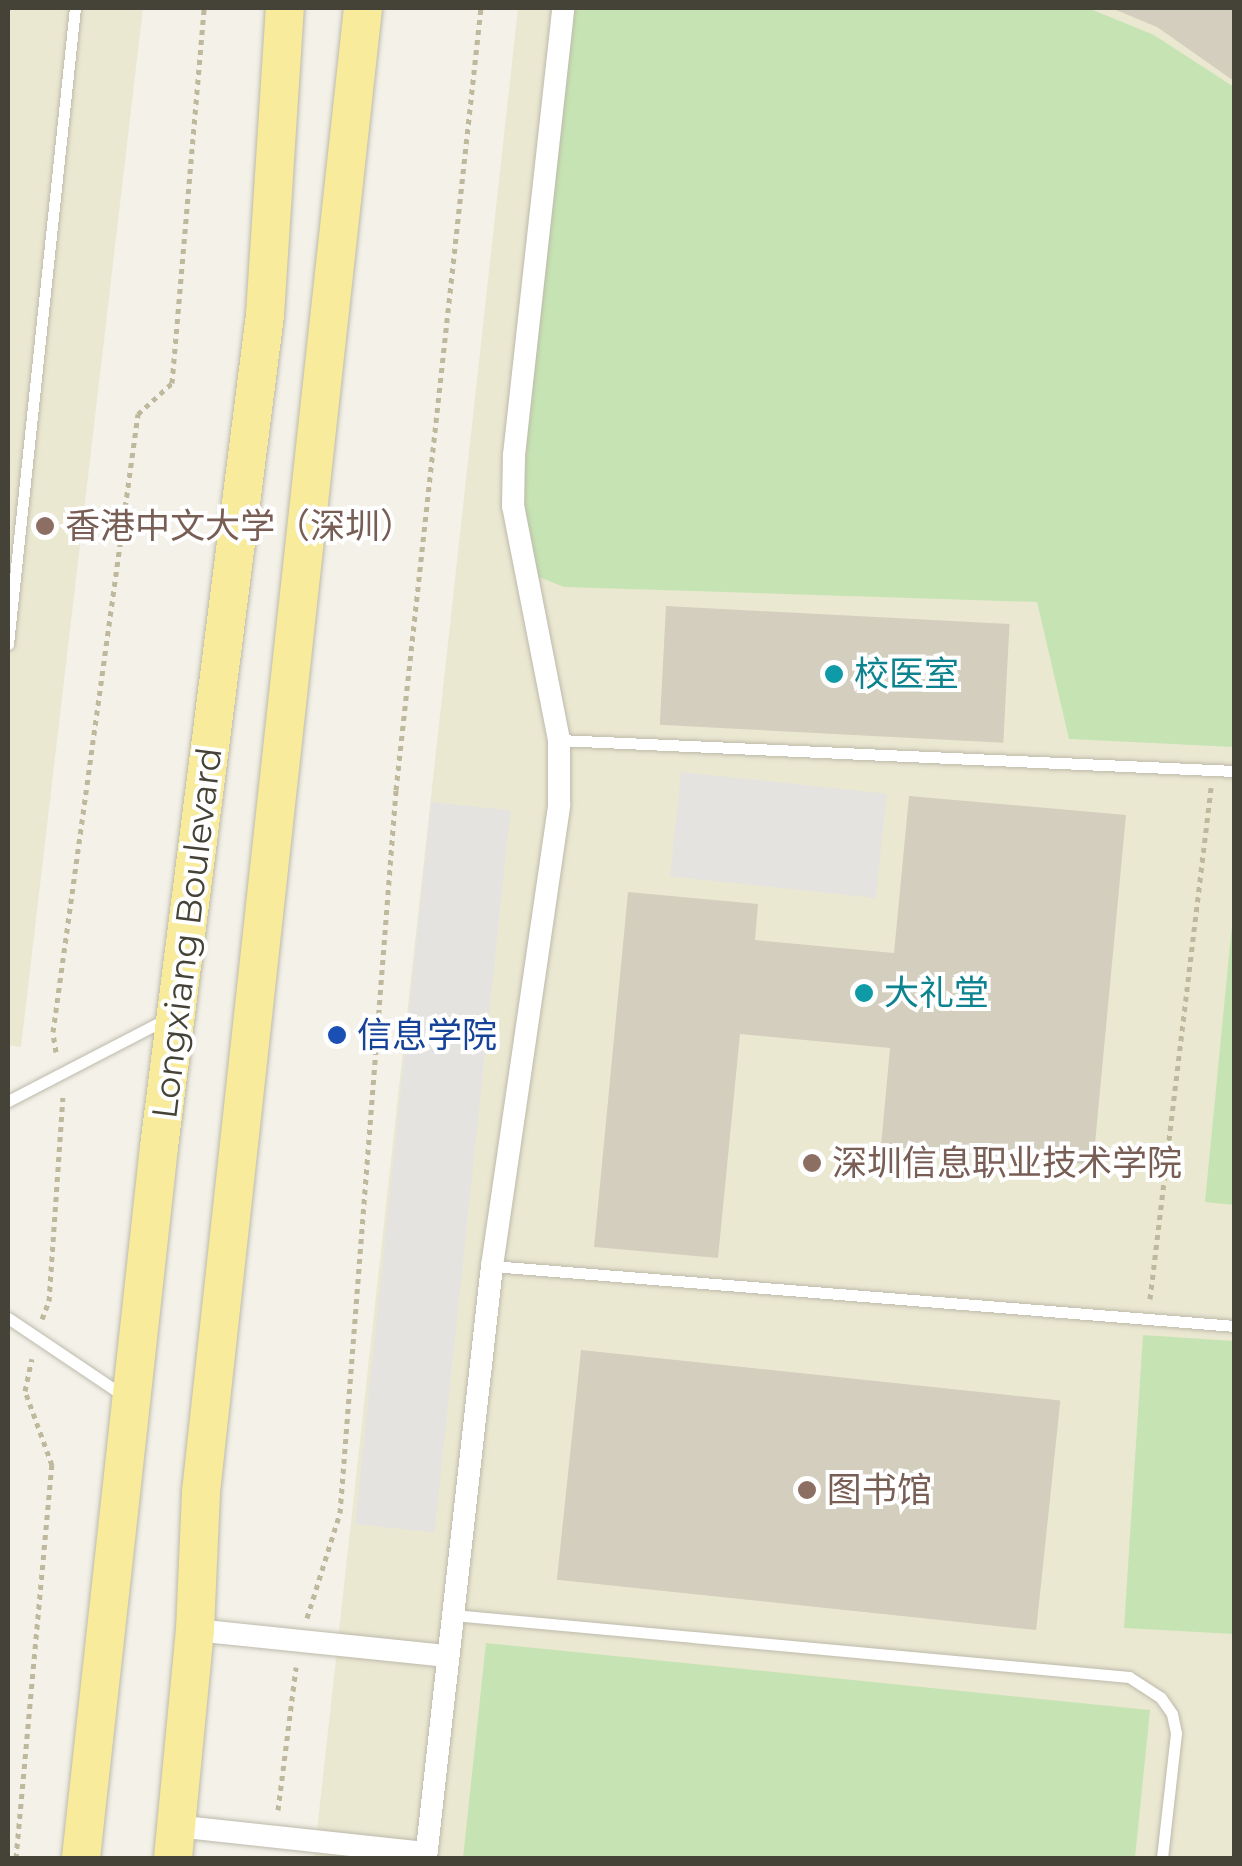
<!DOCTYPE html>
<meta charset="utf-8">
<style>
body{margin:0}
#map{position:relative;width:1242px;height:1866px;overflow:hidden;background:#f3f1e8;font-family:Montserrat,"Noto Sans SC",sans-serif}
div>[style]{position:absolute}
.education>*{inset:0;background:#ebe8d2}
.green>*{inset:0;background:#c6e4b3}
.parking>*{inset:0;background:#e4e3df;transform-origin:0 0}
.building>*{inset:0;background:#d3cebe;transform-origin:0 0}
.path>*{height:5px;margin-top:-2.5px;transform-origin:0;background:repeating-linear-gradient(90deg,#beb89d 0 5px,transparent 0 10px)}
.roads{filter:drop-shadow(0 0 2px #bdbaab) drop-shadow(0 0 2px #bdbaab)}
.lane>*{height:11px;margin:-5.5px;padding:0 5.5px;transform-origin:5.5px;border-radius:5.5px;background:#fff}
.street>*{height:22px;margin:-11px;padding:0 11px;transform-origin:11px;border-radius:11px;background:#fff}
.primary>*{height:38px;margin:-19px;padding:0 19px;transform-origin:19px;border-radius:19px;background:#f8eb9c}
.dots>*{width:28px;height:28px;translate:-50% -50%;box-sizing:border-box;border:5px solid #fff;border-radius:50%}
span{translate:-50% -50%;white-space:nowrap;text-align:center;line-height:1.15;-webkit-text-stroke:8px #fff;paint-order:stroke}
.education-label{font-size:35px;color:#785e54}
.left{translate:0 -50%;text-align:left}
.culture-label{font-size:35px;color:#0d838f}
.street-label{font-size:35px;color:#454237}
.transit-label{font-size:35px;color:#164399}
.frame{position:absolute;inset:0;border:10px solid #454237;pointer-events:none}
</style>
<div id="map">
<div class="education">
<div style="clip-path:polygon(8px 8px,143px 8px,21px 1047px,8px 1045px)"></div>
<div style="clip-path:polygon(518px 8px,1234px 8px,1234px 1858px,314px 1858px)"></div>
</div>
<div class="green">
<div style="clip-path:polygon(571px 8px,1088px 8px,1154px 35px,1234px 87px,1234px 747px,1069px 739px,1037px 602px,564px 587px,534px 575px,526px 543px,525px 482px,533px 336px)"></div>
<div style="clip-path:polygon(1234px 904px,1234px 1205px,1205px 1202px)"></div>
<div style="clip-path:polygon(1143px 1335px,1234px 1341px,1234px 1634px,1124px 1628px)"></div>
<div style="clip-path:polygon(486px 1643px,1150px 1710px,1135px 1858px,463px 1858px)"></div>
</div>
<div class="parking">
<div style="left:681px;top:772px;width:207px;height:105px;rotate:6deg"></div>
<div style="left:431px;top:802px;width:80px;height:726px;rotate:6deg"></div>
</div>
<div class="building">
<div style="clip-path:polygon(1111px 8px,1234px 8px,1234px 81px,1157px 27px)"></div>
<div style="left:666px;top:606px;width:344px;height:119px;rotate:3deg"></div>
<div style="clip-path:polygon(909px 796px,1126px 815px,1093px 1165px,881px 1146px,890px 1048px,740px 1034px,718px 1258px,594px 1247px,628px 892px,758px 904px,755px 940px,894px 953px)"></div>
<div style="left:581px;top:1350px;width:482px;height:231px;rotate:6deg"></div>
</div>
<div class="path">
<div style="left:56px;top:1052px;width:20px;rotate:-99deg"></div>
<div style="left:53px;top:1032px;width:624px;rotate:-82.17deg"></div>
<div style="left:138px;top:414px;width:46px;rotate:-42.4deg"></div>
<div style="left:172px;top:383px;width:376px;rotate:-85.1deg"></div>
<div style="left:1150px;top:1299px;width:515px;rotate:-83.19deg"></div>
<div style="left:42px;top:1319px;width:19px;rotate:-69deg"></div>
<div style="left:49px;top:1301px;width:204px;rotate:-86.1deg"></div>
<div style="left:307px;top:1618px;width:110px;rotate:-72.6deg"></div>
<div style="left:340px;top:1513px;width:725px;rotate:-85.57deg"></div>
<div style="left:396px;top:790px;width:787px;rotate:-83.8deg"></div>
<div style="left:278px;top:1810px;width:144px;rotate:-82.8deg"></div>
<div style="left:16px;top:1858px;width:395px;rotate:-84.8deg"></div>
<div style="left:52px;top:1465px;width:79px;rotate:-110deg"></div>
<div style="left:25px;top:1391px;width:33px;rotate:-78deg"></div>
</div>
<div class="roads">
<div class="lane">
<div style="left:8px;top:644px;width:640px;rotate:-83.99deg"></div>
<div style="left:559px;top:740px;width:676px;rotate:2.63deg"></div>
<div style="left:8px;top:1101px;width:180px;rotate:-27.4deg"></div>
<div style="left:492px;top:1266px;width:744px;rotate:4.62deg"></div>
<div style="left:8px;top:1318px;width:140px;rotate:33.9deg"></div>
<div style="left:453px;top:1615px;width:679px;rotate:5.24deg"></div>
<div style="left:1129px;top:1677px;width:38px;rotate:33deg"></div>
<div style="left:1161px;top:1698px;width:19px;rotate:55deg"></div>
<div style="left:1172px;top:1714px;width:19px;rotate:78deg"></div>
<div style="left:1176px;top:1733px;width:126px;rotate:96.4deg"></div>
</div>
<div class="street">
<div style="left:195px;top:1630px;width:254px;rotate:5.9deg"></div>
<div style="left:176px;top:1826px;width:251px;rotate:6.2deg"></div>
<div style="left:426px;top:1858px;width:596px;rotate:-83.64deg"></div>
<div style="left:492px;top:1266px;width:467px;rotate:-81.7deg"></div>
<div style="left:559px;top:804px;width:64px;rotate:-90deg"></div>
<div style="left:559px;top:740px;width:238px;rotate:-101.1deg"></div>
<div style="left:513px;top:506px;width:51px;rotate:-88.9deg"></div>
<div style="left:514px;top:455px;width:450px;rotate:-83.7deg"></div>
</div>
<div class="primary">
<div style="left:81px;top:1858px;width:715px;rotate:-83.74deg"></div>
<div style="left:159px;top:1147px;width:839px;rotate:-82.74deg"></div>
<div style="left:265px;top:315px;width:308px;rotate:-86.3deg"></div>
<div style="left:173px;top:1858px;width:229px;rotate:-84.5deg"></div>
<div style="left:195px;top:1630px;width:138px;rotate:-87.5deg"></div>
<div style="left:201px;top:1492px;width:1493px;rotate:-83.77deg"></div>
</div>
</div>
<div class="dots">
<div style="left:45px;top:526px;background:#8d6e63"></div>
<div style="left:834px;top:674px;background:#0f9aa8"></div>
<div style="left:864px;top:993px;background:#0f9aa8"></div>
<div style="left:337px;top:1035px;background:#1a4fb4"></div>
<div style="left:812px;top:1163px;background:#8d6e63"></div>
<div style="left:807px;top:1490px;background:#8d6e63"></div>
</div>
<div class="education-label">
<span class="left" style="left:65px;top:526px">香港中文大学（深圳）</span>
<span class="left" style="left:832px;top:1163px">深圳信息职业技术学院</span>
<span class="left" style="left:827px;top:1490px">图书馆</span>
</div>
<div class="culture-label">
<span class="left" style="left:854px;top:674px">校医室</span>
<span class="left" style="left:884px;top:993px">大礼堂</span>
</div>
<div class="street-label">
<span style="left:187px;top:933px;rotate:-83deg">Longxiang Boulevard</span>
</div>
<div class="transit-label">
<span class="left" style="left:357px;top:1035px">信息学院</span>
</div>
<div class="frame"></div>
</div>
